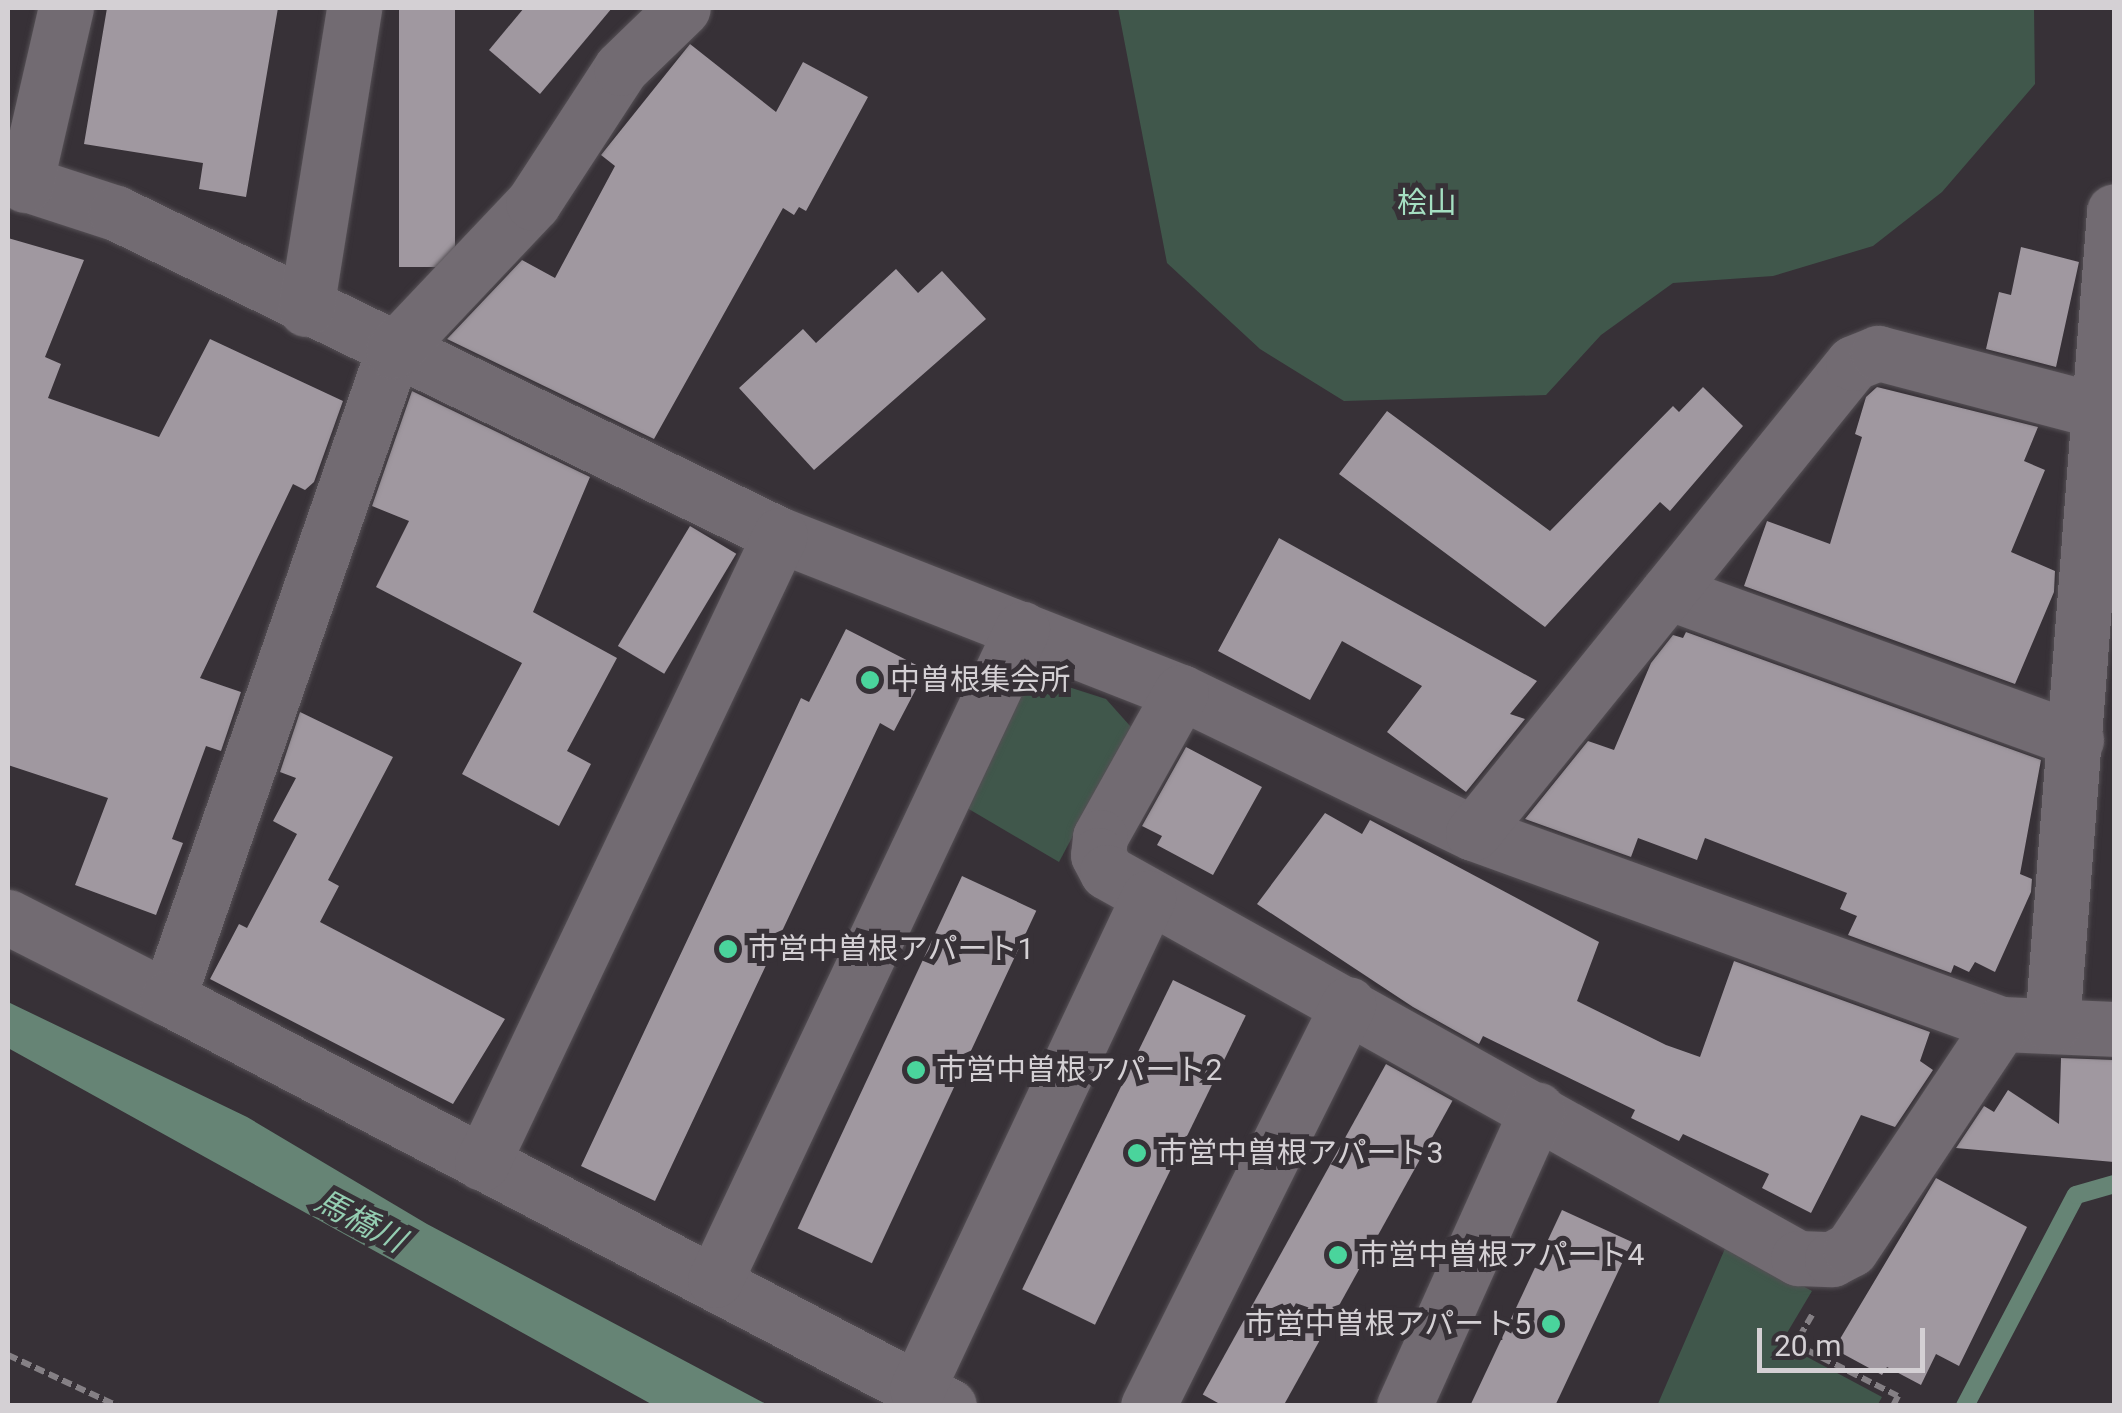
<!DOCTYPE html>
<meta charset="utf-8">
<style>
body{margin:0}
#map{position:relative;width:2122px;height:1413px;overflow:hidden;background:#373137;font-family:Roboto,"Noto Sans JP",sans-serif}
div>[style]{position:absolute}
.green>*{inset:0;background:#40574b}
.water>*{inset:0;background:#668475}
.stream>*{height:18px;margin:-9px;padding:0 9px;transform-origin:9px;border-radius:9px;background:#668475}
.building>*{inset:0;background:#a098a0;transform-origin:0 0}
.path>*{height:6px;margin-top:-3px;transform-origin:0;background:repeating-linear-gradient(90deg,#858085 0 10px,transparent 0 15px)}
.roads{filter:drop-shadow(0 0 2px #555055) drop-shadow(0 0 2px #555055)}
.minor>*{height:55px;margin:-27.5px;padding:0 27.5px;transform-origin:27.5px;border-radius:27.5px;background:#726b72}
.dots>*{width:28px;height:28px;translate:-50% -50%;box-sizing:border-box;border:5px solid #373137;border-radius:50%}
span{translate:-50% -50%;white-space:nowrap;text-align:center;line-height:1.15;-webkit-text-stroke:10px #373137;paint-order:stroke}
.park-label{font-size:30px;color:#a5dfc2}
.poi-label{font-size:30px;color:#d4d0d4}
.left{translate:0 -50%;text-align:left}
.right{translate:-100% -50%;text-align:right}
.water-label{font-size:32px;color:#94cdb1;font-style:italic}
.frame{position:absolute;inset:0;border:10px solid #d4d0d4;pointer-events:none}
.scale{position:absolute;left:1757px;top:1328px;width:168px;height:45px;box-sizing:border-box;border:5px solid #d4d0d4;border-top:0;padding-left:12px;font-size:30px;line-height:35px;white-space:nowrap;color:#d4d0d4;-webkit-text-stroke:8px #373137;paint-order:stroke}
</style>
<div id="map">
<div class="green">
<div style="clip-path:polygon(1118px 8px,2034px 8px,2035px 84px,1942px 192px,1873px 246px,1773px 276px,1673px 283px,1601px 335px,1546px 395px,1344px 401px,1260px 349px,1167px 263px)"></div>
<div style="clip-path:polygon(1050px 681px,1106px 699px,1131px 727px,1059px 862px,962px 805px,1019px 694px)"></div>
<div style="clip-path:polygon(1727px 1244px,1812px 1291px,1781px 1343px,1882px 1397px,1877px 1406px,1657px 1406px)"></div>
</div>
<div class="water">
<div style="clip-path:polygon(8px 1002px,247px 1117px,427px 1224px,768px 1405px,653px 1405px,8px 1048px)"></div>
</div>
<div class="stream">
<div style="left:1965px;top:1406px;width:238px;rotate:-62.3deg"></div>
<div style="left:2076px;top:1195px;width:40px;rotate:-16deg"></div>
</div>
<div class="building">
<div style="clip-path:polygon(107px 8px,278px 8px,246px 197px,199px 189px,203px 163px,84px 144px)"></div>
<div style="left:399px;top:8px;width:56px;height:259px"></div>
<div style="clip-path:polygon(524px 8px,612px 8px,540px 94px,489px 50px)"></div>
<div style="clip-path:polygon(690px 44px,776px 112px,803px 62px,868px 97px,806px 211px,799px 207px,794px 215px,783px 208px,654px 439px,447px 339px,522px 260px,555px 278px,615px 166px,601px 155px)"></div>
<div style="clip-path:polygon(8px 238px,84px 260px,45px 357px,61px 364px,48px 398px,159px 437px,210px 339px,343px 401px,314px 482px,305px 490px,293px 484px,200px 678px,241px 692px,221px 751px,206px 746px,172px 839px,183px 843px,156px 915px,75px 885px,108px 798px,8px 765px)"></div>
<div style="clip-path:polygon(2021px 247px,2079px 262px,2056px 367px,1986px 349px,1999px 292px,2011px 295px)"></div>
<div style="clip-path:polygon(896px 269px,918px 293px,942px 271px,986px 319px,814px 470px,739px 388px,803px 329px,816px 343px)"></div>
<div style="clip-path:polygon(1703px 387px,1743px 426px,1670px 511px,1660px 502px,1545px 627px,1339px 474px,1387px 411px,1550px 531px,1673px 406px,1679px 412px)"></div>
<div style="clip-path:polygon(1877px 387px,2038px 427px,2024px 461px,2045px 470px,2011px 552px,2055px 571px,2054px 592px,2015px 684px,1744px 586px,1767px 521px,1830px 544px,1862px 437px,1855px 434px,1866px 397px)"></div>
<div style="clip-path:polygon(412px 391px,590px 477px,533px 612px,617px 658px,567px 751px,591px 764px,559px 826px,462px 774px,522px 663px,376px 587px,409px 521px,372px 506px)"></div>
<div style="left:690px;top:526px;width:54px;height:140px;rotate:31deg"></div>
<div style="clip-path:polygon(1279px 538px,1537px 681px,1510px 714px,1525px 719px,1466px 792px,1387px 732px,1422px 686px,1342px 641px,1310px 700px,1218px 651px)"></div>
<div style="clip-path:polygon(846px 629px,926px 670px,894px 731px,880px 723px,655px 1201px,581px 1166px,801px 698px,809px 702px)"></div>
<div style="clip-path:polygon(1686px 632px,2041px 760px,2020px 874px,2032px 879px,2031px 892px,1995px 972px,1975px 962px,1969px 972px,1954px 965px,1951px 973px,1848px 935px,1857px 916px,1840px 909px,1847px 893px,1705px 838px,1697px 860px,1638px 838px,1631px 857px,1525px 819px,1588px 741px,1614px 750px,1651px 663px,1673px 635px,1683px 638px)"></div>
<div style="clip-path:polygon(300px 712px,393px 757px,328px 880px,339px 886px,320px 922px,505px 1019px,453px 1104px,210px 979px,239px 924px,247px 928px,297px 834px,273px 821px,296px 778px,280px 772px)"></div>
<div style="clip-path:polygon(1186px 747px,1262px 787px,1213px 875px,1157px 845px,1162px 836px,1142px 826px)"></div>
<div style="clip-path:polygon(1325px 813px,1362px 834px,1370px 820px,1599px 942px,1577px 1001px,1666px 1045px,1700px 1057px,1734px 961px,1930px 1032px,1920px 1061px,1933px 1070px,1895px 1127px,1861px 1115px,1811px 1213px,1762px 1188px,1769px 1174px,1683px 1134px,1679px 1141px,1631px 1118px,1635px 1110px,1483px 1036px,1479px 1044px,1413px 1007px,1257px 904px)"></div>
<div style="left:962px;top:876px;width:82px;height:389px;rotate:25deg"></div>
<div style="left:1173px;top:980px;width:81px;height:344px;rotate:26deg"></div>
<div style="clip-path:polygon(2061px 1058px,2114px 1060px,2114px 1162px,1956px 1148px,1984px 1106px,1994px 1112px,2008px 1090px,2059px 1124px)"></div>
<div style="left:1386px;top:1064px;width:76px;height:378px;rotate:29deg"></div>
<div style="clip-path:polygon(1936px 1178px,2027px 1227px,1959px 1366px,1936px 1354px,1921px 1385px,1887px 1367px,1882px 1375px,1834px 1349px)"></div>
<div style="clip-path:polygon(1562px 1210px,1632px 1242px,1555px 1406px,1470px 1406px)"></div>
</div>
<div class="path">
<div style="left:1812px;top:1315px;width:34px;rotate:120deg"></div>
<div style="left:1795px;top:1344px;width:115px;rotate:26.8deg"></div>
<div style="left:1898px;top:1396px;width:11px;rotate:117deg"></div>
<div style="left:8px;top:1355px;width:121px;rotate:24.9deg"></div>
</div>
<div class="roads">
<div class="minor">
<div style="left:8px;top:178px;width:114px;rotate:18deg"></div>
<div style="left:116px;top:213px;width:738px;rotate:25.87deg"></div>
<div style="left:780px;top:535px;width:431px;rotate:21.4deg"></div>
<div style="left:1181px;top:692px;width:324px;rotate:25.8deg"></div>
<div style="left:1473px;top:833px;width:561px;rotate:19.89deg"></div>
<div style="left:2001px;top:1024px;width:113px;rotate:2.5deg"></div>
<div style="left:25px;top:185px;width:182px;rotate:-77deg"></div>
<div style="left:306px;top:309px;width:305px;rotate:-80.9deg"></div>
<div style="left:1668px;top:592px;width:434px;rotate:19.9deg"></div>
<div style="left:1181px;top:692px;width:166px;rotate:119.2deg"></div>
<div style="left:1100px;top:837px;width:18px;rotate:96deg"></div>
<div style="left:1098px;top:855px;width:19px;rotate:62deg"></div>
<div style="left:1107px;top:872px;width:792px;rotate:29.19deg"></div>
<div style="left:1798px;top:1258px;width:34px;rotate:2deg"></div>
<div style="left:1832px;top:1259px;width:21px;rotate:-28deg"></div>
<div style="left:1851px;top:1249px;width:270px;rotate:-56.3deg"></div>
<div style="left:1473px;top:833px;width:604px;rotate:-51.04deg"></div>
<div style="left:1853px;top:363px;width:27px;rotate:-22deg"></div>
<div style="left:1878px;top:353px;width:233px;rotate:14.7deg"></div>
<div style="left:8px;top:917px;width:179px;rotate:26.9deg"></div>
<div style="left:168px;top:998px;width:685px;rotate:-70.82deg"></div>
<div style="left:393px;top:351px;width:204px;rotate:-46.6deg"></div>
<div style="left:533px;top:203px;width:161px;rotate:-56.9deg"></div>
<div style="left:621px;top:68px;width:86px;rotate:-44.1deg"></div>
<div style="left:168px;top:998px;width:881px;rotate:27.58deg"></div>
<div style="left:2052px;top:1025px;width:816px;rotate:-85.64deg"></div>
<div style="left:482px;top:1163px;width:695px;rotate:-64.61deg"></div>
<div style="left:715px;top:1280px;width:720px;rotate:-64.75deg"></div>
<div style="left:917px;top:1389px;width:543px;rotate:-64.8deg"></div>
<div style="left:1148px;top:1406px;width:449px;rotate:-63.5deg"></div>
<div style="left:1404px;top:1406px;width:325px;rotate:-65.8deg"></div>
</div>
</div>
<div class="dots">
<div style="left:870px;top:680px;background:#4ad49c"></div>
<div style="left:728px;top:949px;background:#4ad49c"></div>
<div style="left:916px;top:1070px;background:#4ad49c"></div>
<div style="left:1137px;top:1153px;background:#4ad49c"></div>
<div style="left:1338px;top:1255px;background:#4ad49c"></div>
<div style="left:1551px;top:1324px;background:#4ad49c"></div>
</div>
<div class="park-label">
<span style="left:1427px;top:203px">桧山</span>
</div>
<div class="poi-label">
<span class="left" style="left:890px;top:680px">中曽根集会所</span>
<span class="left" style="left:748px;top:949px">市営中曽根アパート1</span>
<span class="left" style="left:936px;top:1070px">市営中曽根アパート2</span>
<span class="left" style="left:1157px;top:1153px">市営中曽根アパート3</span>
<span class="left" style="left:1358px;top:1255px">市営中曽根アパート4</span>
<span class="right" style="left:1531px;top:1324px">市営中曽根アパート5</span>
</div>
<div class="water-label">
<span style="left:360px;top:1221px;rotate:28deg">馬橋川</span>
</div>
<div class="frame"></div>
<div class="scale">20 m</div>
</div>
